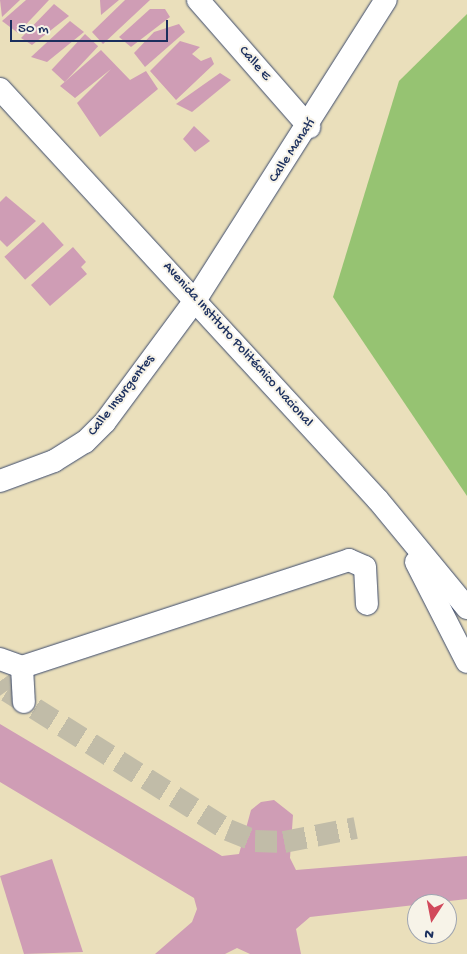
<!DOCTYPE html>
<meta charset="utf-8">
<style>
body{margin:0}
#map{position:relative;width:467px;height:954px;overflow:hidden;background:#eadfbb;font-family:"Gochi Hand",sans-serif}
div>[style]{position:absolute}
.green>*{inset:0;background:#96c372}
.building>*{inset:0;background:#cf9db5;transform-origin:0 0}
.minor-tunnel>*{height:22px;margin-top:-11px;transform-origin:0;background:repeating-linear-gradient(90deg,#c1bca8 0 22px,transparent 0 33px)}
.roads{filter:drop-shadow(0 0 1px #3a496c) drop-shadow(0 0 1px #3a496c)}
.minor>*{height:22px;margin:-11px;padding:0 11px;transform-origin:11px;border-radius:11px;background:#fff}
span{translate:-50% -50%;white-space:nowrap;text-align:center;line-height:1.15;-webkit-text-stroke:4px #f7f3e8;paint-order:stroke}
.street-label{font-size:14px;color:#1b2f5e}
.north{position:absolute;left:407px;top:894px;width:50px;height:50px;box-sizing:border-box;background:#f7f3e8;border:1px solid #9fa5b1;border-radius:50%;rotate:191deg;font-size:14px;font-weight:700;line-height:20px;text-align:center;color:#1b2f5e}
.north::after{content:'';display:block;margin:auto;width:18px;height:22px;background:#d1495b;clip-path:polygon(50% 0,100% 100%,50% 72%,0 100%)}
.scale{position:absolute;left:10px;top:20px;width:158px;height:22px;box-sizing:border-box;border:2px solid #1b2f5e;border-top:0;padding-left:6px;font-size:15px;line-height:18px;white-space:nowrap;color:#1b2f5e;-webkit-text-stroke:4px #f7f3e8;paint-order:stroke}
</style>
<div id="map">
<div class="green">
<div style="clip-path:polygon(467px 14px,467px 496px,333px 297px,399px 81px)"></div>
</div>
<div class="building">
<div style="clip-path:polygon(0 0,20px 0,2px 17px)"></div>
<div style="clip-path:polygon(26px 0,49px 0,18px 33px,2px 21px)"></div>
<div style="clip-path:polygon(100px 0,119px 0,101px 15px)"></div>
<div style="clip-path:polygon(125px 0,150px 0,103px 44px,92px 32px)"></div>
<div style="clip-path:polygon(54px 4px,69px 16px,32px 45px,21px 38px)"></div>
<div style="clip-path:polygon(150px 9px,165px 9px,170px 17px,131px 47px,119px 37px)"></div>
<div style="clip-path:polygon(70px 21px,84px 32px,47px 62px,31px 57px)"></div>
<div style="clip-path:polygon(179px 24px,185px 32px,145px 67px,134px 53px,154px 32px)"></div>
<div style="left:85px;top:34px;width:18px;height:49px;rotate:43deg"></div>
<div style="clip-path:polygon(180px 41px,200px 47px,192px 54px,201px 61px,211px 57px,214px 64px,176px 100px,150px 71px)"></div>
<div style="clip-path:polygon(101px 50px,130px 80px,146px 71px,158px 89px,100px 137px,77px 103px,111px 69px,75px 98px,60px 86px)"></div>
<div style="clip-path:polygon(220px 73px,231px 80px,192px 112px,176px 104px)"></div>
<div style="clip-path:polygon(194px 126px,210px 141px,195px 152px,183px 139px)"></div>
<div style="clip-path:polygon(6px 196px,36px 221px,7px 247px,0 240px,0 202px)"></div>
<div style="left:43px;top:222px;width:31px;height:52px;rotate:48deg"></div>
<div style="clip-path:polygon(73px 247px,86px 262px,81px 267px,87px 274px,50px 306px,31px 285px)"></div>
<div style="clip-path:polygon(0 724px,222px 856px,239px 854px,251px 810px,261px 802px,274px 800px,293px 815px,290px 858px,296px 870px,467px 856px,467px 899px,310px 917px,296px 929px,301px 954px,250px 954px,237px 948px,225px 954px,155px 954px,192px 922px,197px 909px,194px 898px,0 782px)"></div>
<div style="clip-path:polygon(52px 859px,83px 952px,24px 954px,0 876px)"></div>
</div>
<div class="minor-tunnel">
<div style="left:0;top:681px;width:12px;rotate:55deg"></div>
<div style="left:7px;top:691px;width:261px;rotate:32.2deg"></div>
<div style="left:228px;top:830px;width:29px;rotate:22deg"></div>
<div style="left:255px;top:841px;width:29px;rotate:2deg"></div>
<div style="left:284px;top:842px;width:73px;rotate:-11deg"></div>
</div>
<div class="roads">
<div class="minor">
<div style="left:198px;top:0;width:169px;rotate:48.8deg"></div>
<div style="left:0;top:89px;width:558px;rotate:47.4deg"></div>
<div style="left:378px;top:500px;width:140px;rotate:50.5deg"></div>
<div style="left:0;top:481px;width:58px;rotate:-20.3deg"></div>
<div style="left:54px;top:461px;width:36px;rotate:-32deg"></div>
<div style="left:85px;top:442px;width:28px;rotate:-45deg"></div>
<div style="left:105px;top:422px;width:153px;rotate:-53.5deg"></div>
<div style="left:196px;top:299px;width:354px;rotate:-57.6deg"></div>
<div style="left:416px;top:562px;width:112px;rotate:63deg"></div>
<div style="left:0;top:659px;width:23px;rotate:20deg"></div>
<div style="left:22px;top:667px;width:344px;rotate:-18.1deg"></div>
<div style="left:349px;top:560px;width:17px;rotate:24deg"></div>
<div style="left:365px;top:567px;width:37px;rotate:87deg"></div>
<div style="left:22px;top:667px;width:35px;rotate:87deg"></div>
</div>
</div>
<div class="street-label">
<span style="left:254px;top:64px;rotate:49deg">Calle E</span>
<span style="left:293px;top:151px;rotate:-57deg">Calle Manatí</span>
<span style="left:237px;top:345px;rotate:48deg">Avenida Instituto Politécnico Nacional</span>
<span style="left:122px;top:396px;rotate:-52deg">Calle Insurgentes</span>
</div>
<div class="north">N</div>
<div class="scale">50 m</div>
</div>
